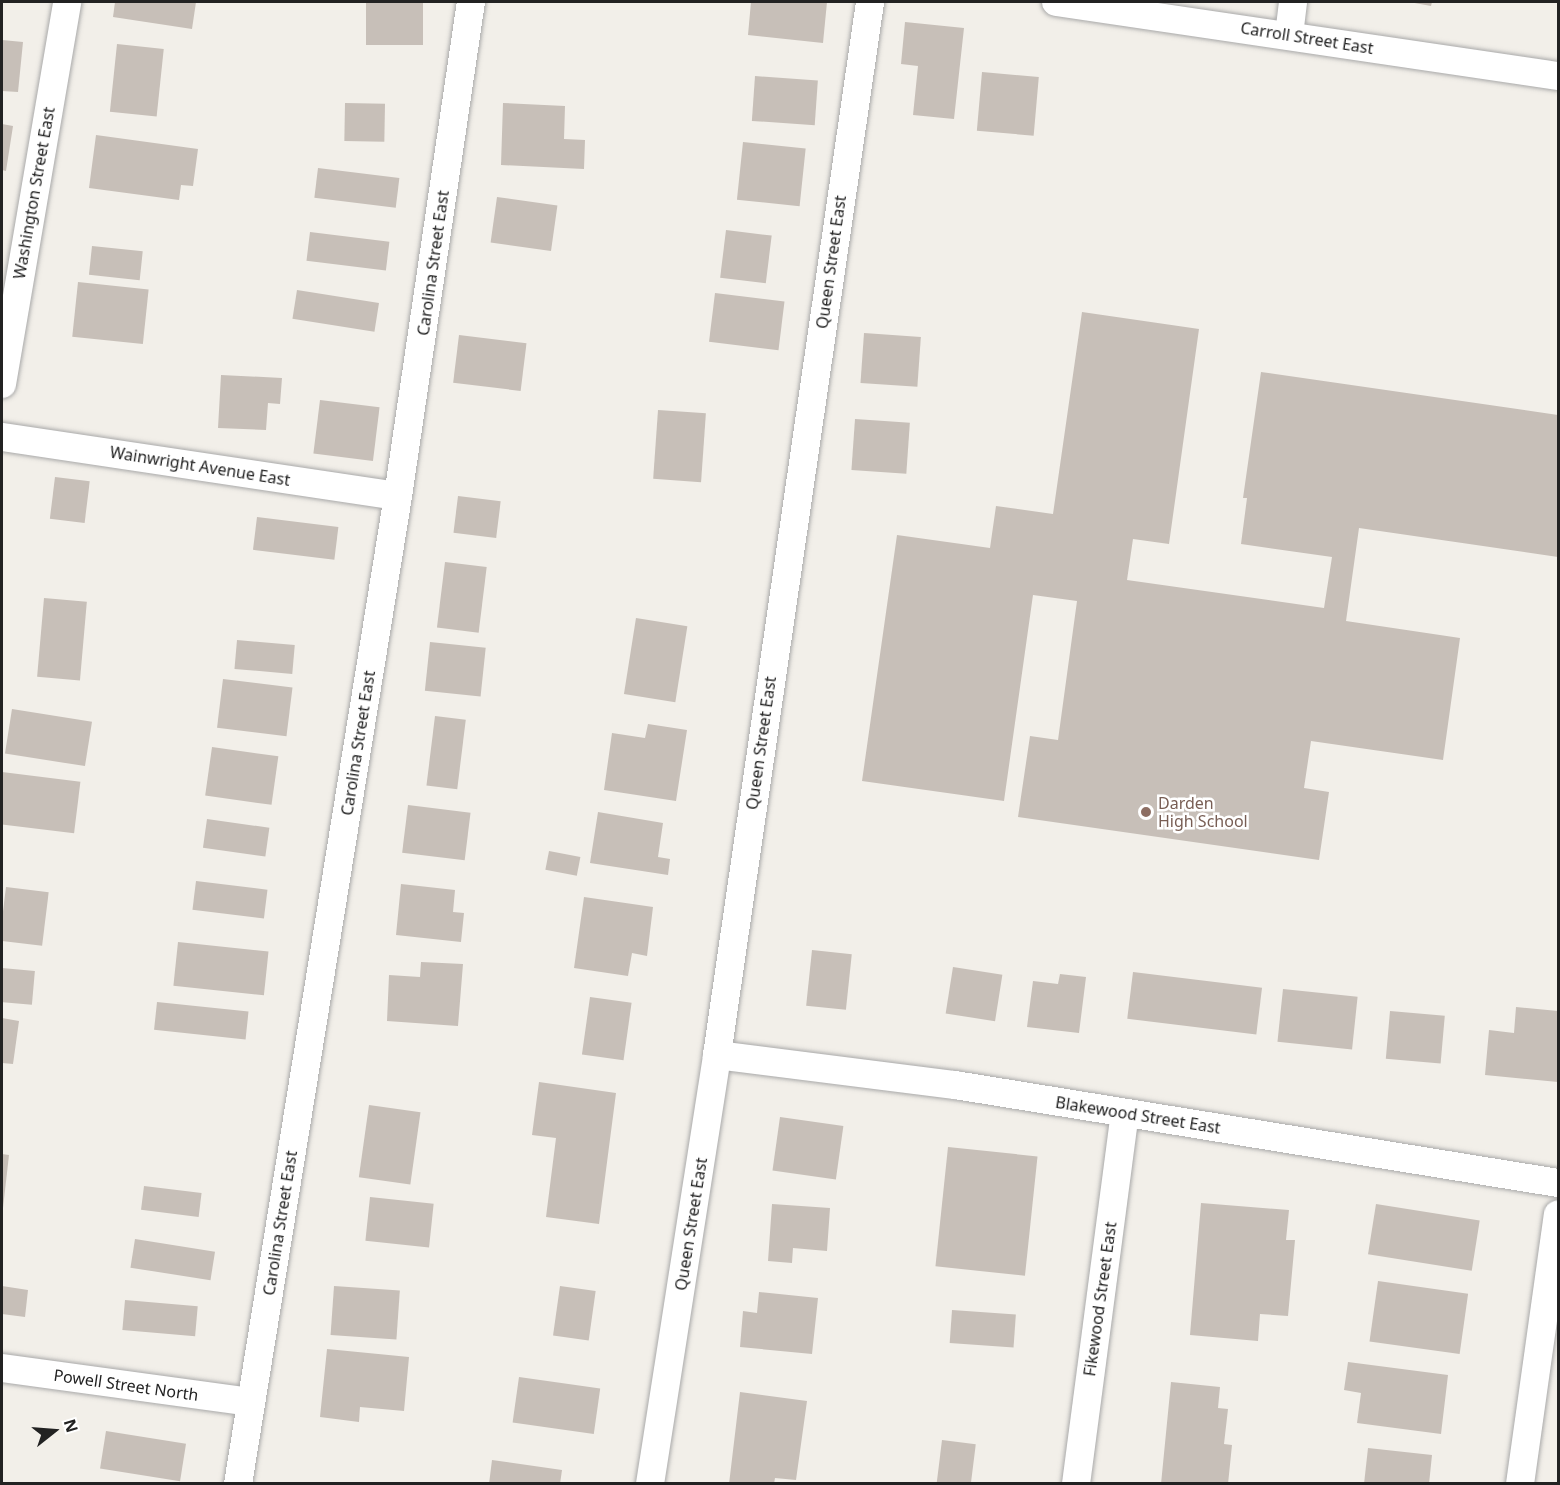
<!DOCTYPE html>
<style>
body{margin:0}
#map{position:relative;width:1560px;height:1485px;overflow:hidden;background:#f2efe9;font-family:"Noto Sans",sans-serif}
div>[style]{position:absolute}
.building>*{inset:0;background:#c7bfb8;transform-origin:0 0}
.roads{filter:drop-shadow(0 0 2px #a9a9a9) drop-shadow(0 0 2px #a9a9a9)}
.minor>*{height:28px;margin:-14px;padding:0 14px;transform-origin:14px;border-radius:14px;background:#fff}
.dots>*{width:16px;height:16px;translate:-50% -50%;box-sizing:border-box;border:3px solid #fff;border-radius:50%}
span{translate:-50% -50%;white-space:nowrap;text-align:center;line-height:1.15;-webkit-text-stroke:5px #fff;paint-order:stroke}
.street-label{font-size:16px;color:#222}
.education-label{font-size:16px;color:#785e54}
.left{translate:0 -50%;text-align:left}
.frame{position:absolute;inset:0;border:3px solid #222;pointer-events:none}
.north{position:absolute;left:24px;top:1401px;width:60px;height:60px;-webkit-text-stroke:4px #fff;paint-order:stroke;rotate:73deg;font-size:16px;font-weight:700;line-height:24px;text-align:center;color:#222}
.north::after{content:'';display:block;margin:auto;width:21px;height:27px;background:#222;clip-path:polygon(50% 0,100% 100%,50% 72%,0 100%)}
</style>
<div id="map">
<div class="building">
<div style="clip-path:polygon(115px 2px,196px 2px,192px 29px,113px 17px)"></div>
<div style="left:366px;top:2px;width:57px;height:43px"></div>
<div style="clip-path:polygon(751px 2px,827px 2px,823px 43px,748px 35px)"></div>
<div style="clip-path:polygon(1409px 2px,1432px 2px,1431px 6px)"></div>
<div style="clip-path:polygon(905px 22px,964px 28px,954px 119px,913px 115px,918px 66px,901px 64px)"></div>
<div style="clip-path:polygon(2px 40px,23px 42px,18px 92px,2px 91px)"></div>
<div style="left:117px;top:44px;width:47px;height:68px;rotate:6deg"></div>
<div style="left:982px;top:72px;width:57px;height:59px;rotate:5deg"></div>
<div style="left:755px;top:76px;width:63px;height:45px;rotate:4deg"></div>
<div style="left:345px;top:103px;width:40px;height:38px;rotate:1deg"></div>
<div style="clip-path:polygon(503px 103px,565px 106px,564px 139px,585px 140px,584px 169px,501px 165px)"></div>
<div style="clip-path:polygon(2px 124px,13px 126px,6px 171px,2px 170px)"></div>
<div style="clip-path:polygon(96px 135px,198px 149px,193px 186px,181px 185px,179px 200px,89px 188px)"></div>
<div style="left:743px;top:142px;width:63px;height:58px;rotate:6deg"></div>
<div style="left:318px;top:168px;width:82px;height:30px;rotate:7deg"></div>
<div style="left:497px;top:197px;width:61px;height:46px;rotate:8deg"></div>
<div style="left:726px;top:230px;width:46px;height:48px;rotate:7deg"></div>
<div style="left:310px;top:232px;width:80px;height:29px;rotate:7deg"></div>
<div style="left:92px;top:246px;width:51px;height:29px;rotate:6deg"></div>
<div style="left:78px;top:282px;width:71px;height:55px;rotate:6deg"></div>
<div style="left:297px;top:290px;width:83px;height:29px;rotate:9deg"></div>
<div style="left:715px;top:293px;width:70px;height:49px;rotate:7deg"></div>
<div style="clip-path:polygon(1082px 312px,1199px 329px,1169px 544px,1133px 539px,1127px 580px,1324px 608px,1332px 557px,1241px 544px,1247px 498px,1243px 498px,1261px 372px,1558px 415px,1558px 557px,1359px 528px,1346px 621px,1460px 638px,1443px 760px,1311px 741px,1304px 788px,1329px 792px,1319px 860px,1018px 817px,1030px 736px,1058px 740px,1077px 601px,1033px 595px,1004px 801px,862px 781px,897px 535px,990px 548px,996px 506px,1053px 514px)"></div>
<div style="left:864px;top:333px;width:57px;height:50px;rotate:4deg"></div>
<div style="left:459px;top:335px;width:68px;height:48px;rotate:7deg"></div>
<div style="clip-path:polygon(221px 375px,282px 378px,280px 404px,268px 403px,266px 430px,218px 428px)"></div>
<div style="left:320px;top:400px;width:60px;height:54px;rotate:7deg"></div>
<div style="left:658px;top:410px;width:48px;height:69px;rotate:4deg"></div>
<div style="left:855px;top:419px;width:55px;height:51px;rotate:4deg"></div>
<div style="left:55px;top:477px;width:35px;height:42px;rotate:7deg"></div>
<div style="left:458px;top:496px;width:43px;height:37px;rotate:7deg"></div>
<div style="left:257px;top:517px;width:82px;height:33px;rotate:7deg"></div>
<div style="left:445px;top:562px;width:42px;height:66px;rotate:7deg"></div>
<div style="left:44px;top:598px;width:43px;height:79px;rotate:5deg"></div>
<div style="left:636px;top:618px;width:52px;height:77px;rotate:9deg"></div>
<div style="left:237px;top:640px;width:58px;height:29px;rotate:5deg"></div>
<div style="left:430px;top:642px;width:56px;height:49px;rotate:6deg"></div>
<div style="left:223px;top:679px;width:70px;height:49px;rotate:7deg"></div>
<div style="left:12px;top:709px;width:81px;height:45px;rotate:9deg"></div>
<div style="left:435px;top:716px;width:31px;height:70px;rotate:7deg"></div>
<div style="clip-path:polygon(648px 724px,687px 730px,676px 801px,604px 790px,612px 733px,645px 738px)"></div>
<div style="left:212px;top:747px;width:67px;height:49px;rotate:8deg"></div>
<div style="left:2px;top:772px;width:79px;height:52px;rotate:7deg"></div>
<div style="left:408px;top:805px;width:63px;height:48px;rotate:7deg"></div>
<div style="clip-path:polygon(598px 812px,663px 823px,658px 857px,670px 859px,668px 875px,590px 863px)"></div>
<div style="left:207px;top:819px;width:63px;height:29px;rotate:8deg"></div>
<div style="left:549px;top:851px;width:32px;height:19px;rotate:11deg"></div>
<div style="left:196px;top:881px;width:72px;height:29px;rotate:7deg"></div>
<div style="clip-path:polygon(401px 884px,455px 890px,453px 912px,464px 913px,461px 942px,396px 935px)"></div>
<div style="left:6px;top:887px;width:43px;height:54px;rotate:7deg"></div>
<div style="clip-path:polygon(584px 897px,653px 907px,647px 956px,632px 953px,628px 976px,574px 968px)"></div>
<div style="left:178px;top:942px;width:91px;height:44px;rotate:6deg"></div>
<div style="left:812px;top:950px;width:40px;height:56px;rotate:6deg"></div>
<div style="clip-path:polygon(421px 962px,463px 964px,458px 1026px,387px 1021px,389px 975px,420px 977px)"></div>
<div style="left:953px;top:967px;width:50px;height:47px;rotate:9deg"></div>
<div style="left:2px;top:968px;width:33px;height:34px;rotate:5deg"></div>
<div style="left:1133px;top:972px;width:130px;height:47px;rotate:7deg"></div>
<div style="clip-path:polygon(1060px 974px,1086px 977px,1079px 1033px,1027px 1027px,1033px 981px,1058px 984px)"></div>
<div style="left:1283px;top:989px;width:75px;height:53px;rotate:6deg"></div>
<div style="left:590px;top:997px;width:42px;height:58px;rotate:8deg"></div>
<div style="left:157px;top:1002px;width:92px;height:28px;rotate:6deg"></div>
<div style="clip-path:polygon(1516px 1007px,1558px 1011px,1558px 1082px,1485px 1075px,1489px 1030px,1514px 1033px)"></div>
<div style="left:1390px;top:1011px;width:55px;height:48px;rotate:5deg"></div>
<div style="clip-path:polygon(2px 1018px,19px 1021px,13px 1064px,2px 1063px)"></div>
<div style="clip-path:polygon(539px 1082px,616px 1093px,599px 1224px,546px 1217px,556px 1138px,532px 1135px)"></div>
<div style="left:369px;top:1105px;width:52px;height:73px;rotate:8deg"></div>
<div style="left:780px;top:1117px;width:64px;height:54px;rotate:8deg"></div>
<div style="left:948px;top:1147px;width:90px;height:120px;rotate:6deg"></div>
<div style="clip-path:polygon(2px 1154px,9px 1155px,3px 1208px,2px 1207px)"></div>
<div style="left:144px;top:1186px;width:58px;height:24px;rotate:7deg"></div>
<div style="left:370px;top:1197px;width:64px;height:44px;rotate:6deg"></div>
<div style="clip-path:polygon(1201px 1203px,1289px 1210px,1286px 1240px,1295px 1240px,1288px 1316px,1260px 1314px,1258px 1341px,1190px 1335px)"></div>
<div style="clip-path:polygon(772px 1204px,830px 1208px,827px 1251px,793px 1248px,792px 1263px,768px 1261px)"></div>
<div style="left:1376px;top:1204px;width:105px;height:51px;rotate:9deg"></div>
<div style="left:135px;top:1239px;width:81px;height:29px;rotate:9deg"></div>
<div style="left:1378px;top:1281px;width:91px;height:61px;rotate:8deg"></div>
<div style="clip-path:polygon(2px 1286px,28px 1290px,25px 1317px,2px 1314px)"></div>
<div style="left:334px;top:1286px;width:66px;height:49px;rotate:4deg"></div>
<div style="left:560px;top:1286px;width:36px;height:50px;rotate:8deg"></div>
<div style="clip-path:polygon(759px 1292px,818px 1298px,812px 1354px,740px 1347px,743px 1311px,757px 1313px)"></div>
<div style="left:125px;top:1300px;width:73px;height:30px;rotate:5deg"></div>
<div style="left:952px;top:1310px;width:64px;height:33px;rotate:4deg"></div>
<div style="clip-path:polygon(327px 1349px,409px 1357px,404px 1411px,360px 1407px,359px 1422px,320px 1417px)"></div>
<div style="clip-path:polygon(1348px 1362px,1448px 1375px,1441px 1434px,1357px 1423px,1361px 1393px,1344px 1390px)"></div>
<div style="left:519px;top:1377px;width:82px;height:46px;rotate:8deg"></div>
<div style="clip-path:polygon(1171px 1382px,1220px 1387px,1218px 1408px,1228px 1409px,1224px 1444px,1232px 1445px,1228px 1484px,1161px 1484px)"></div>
<div style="clip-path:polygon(740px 1392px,807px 1401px,796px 1480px,775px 1478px,774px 1484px,729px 1484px)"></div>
<div style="left:106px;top:1431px;width:81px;height:38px;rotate:9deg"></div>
<div style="left:942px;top:1440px;width:34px;height:44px;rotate:7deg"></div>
<div style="clip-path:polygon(1368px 1448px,1432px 1455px,1429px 1484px,1364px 1484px)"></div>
<div style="clip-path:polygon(492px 1460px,562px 1470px,560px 1484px,489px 1484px)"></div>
</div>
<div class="roads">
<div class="minor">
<div style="left:1056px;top:2px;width:507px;rotate:8.39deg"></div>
<div style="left:1289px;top:35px;width:33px;rotate:-83deg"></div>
<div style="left:2px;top:384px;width:387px;rotate:-80.3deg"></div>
<div style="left:2px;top:437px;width:400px;rotate:8.5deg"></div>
<div style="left:717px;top:1055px;width:240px;rotate:7.2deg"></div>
<div style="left:955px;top:1085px;width:611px;rotate:9.23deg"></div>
<div style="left:2px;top:1368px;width:251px;rotate:7.8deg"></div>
<div style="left:238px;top:1484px;width:1001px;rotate:-80.8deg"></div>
<div style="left:398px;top:496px;width:499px;rotate:-81.6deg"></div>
<div style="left:650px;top:1484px;width:434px;rotate:-81.1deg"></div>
<div style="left:717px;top:1055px;width:1064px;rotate:-81.73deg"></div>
<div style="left:1076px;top:1484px;width:373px;rotate:-82.5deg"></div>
<div style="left:1520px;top:1484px;width:272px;rotate:-82deg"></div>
</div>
</div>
<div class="dots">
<div style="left:1146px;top:812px;background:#8d6e63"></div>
</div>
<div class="street-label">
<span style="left:1307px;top:38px;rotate:9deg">Carroll Street East</span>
<span style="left:34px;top:193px;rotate:-80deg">Washington Street East</span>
<span style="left:831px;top:262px;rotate:-82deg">Queen Street East</span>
<span style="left:433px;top:263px;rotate:-82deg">Carolina Street East</span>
<span style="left:200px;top:466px;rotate:9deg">Wainwright Avenue East</span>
<span style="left:358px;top:743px;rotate:-81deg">Carolina Street East</span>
<span style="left:761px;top:743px;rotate:-82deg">Queen Street East</span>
<span style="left:1138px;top:1115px;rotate:9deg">Blakewood Street East</span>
<span style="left:280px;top:1223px;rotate:-81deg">Carolina Street East</span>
<span style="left:691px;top:1224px;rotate:-81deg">Queen Street East</span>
<span style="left:1100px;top:1299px;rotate:-82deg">Fikewood Street East</span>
<span style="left:126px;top:1385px;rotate:8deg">Powell Street North</span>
</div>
<div class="education-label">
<span class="left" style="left:1158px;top:812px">Darden<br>High School</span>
</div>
<div class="frame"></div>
<div class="north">N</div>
</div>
